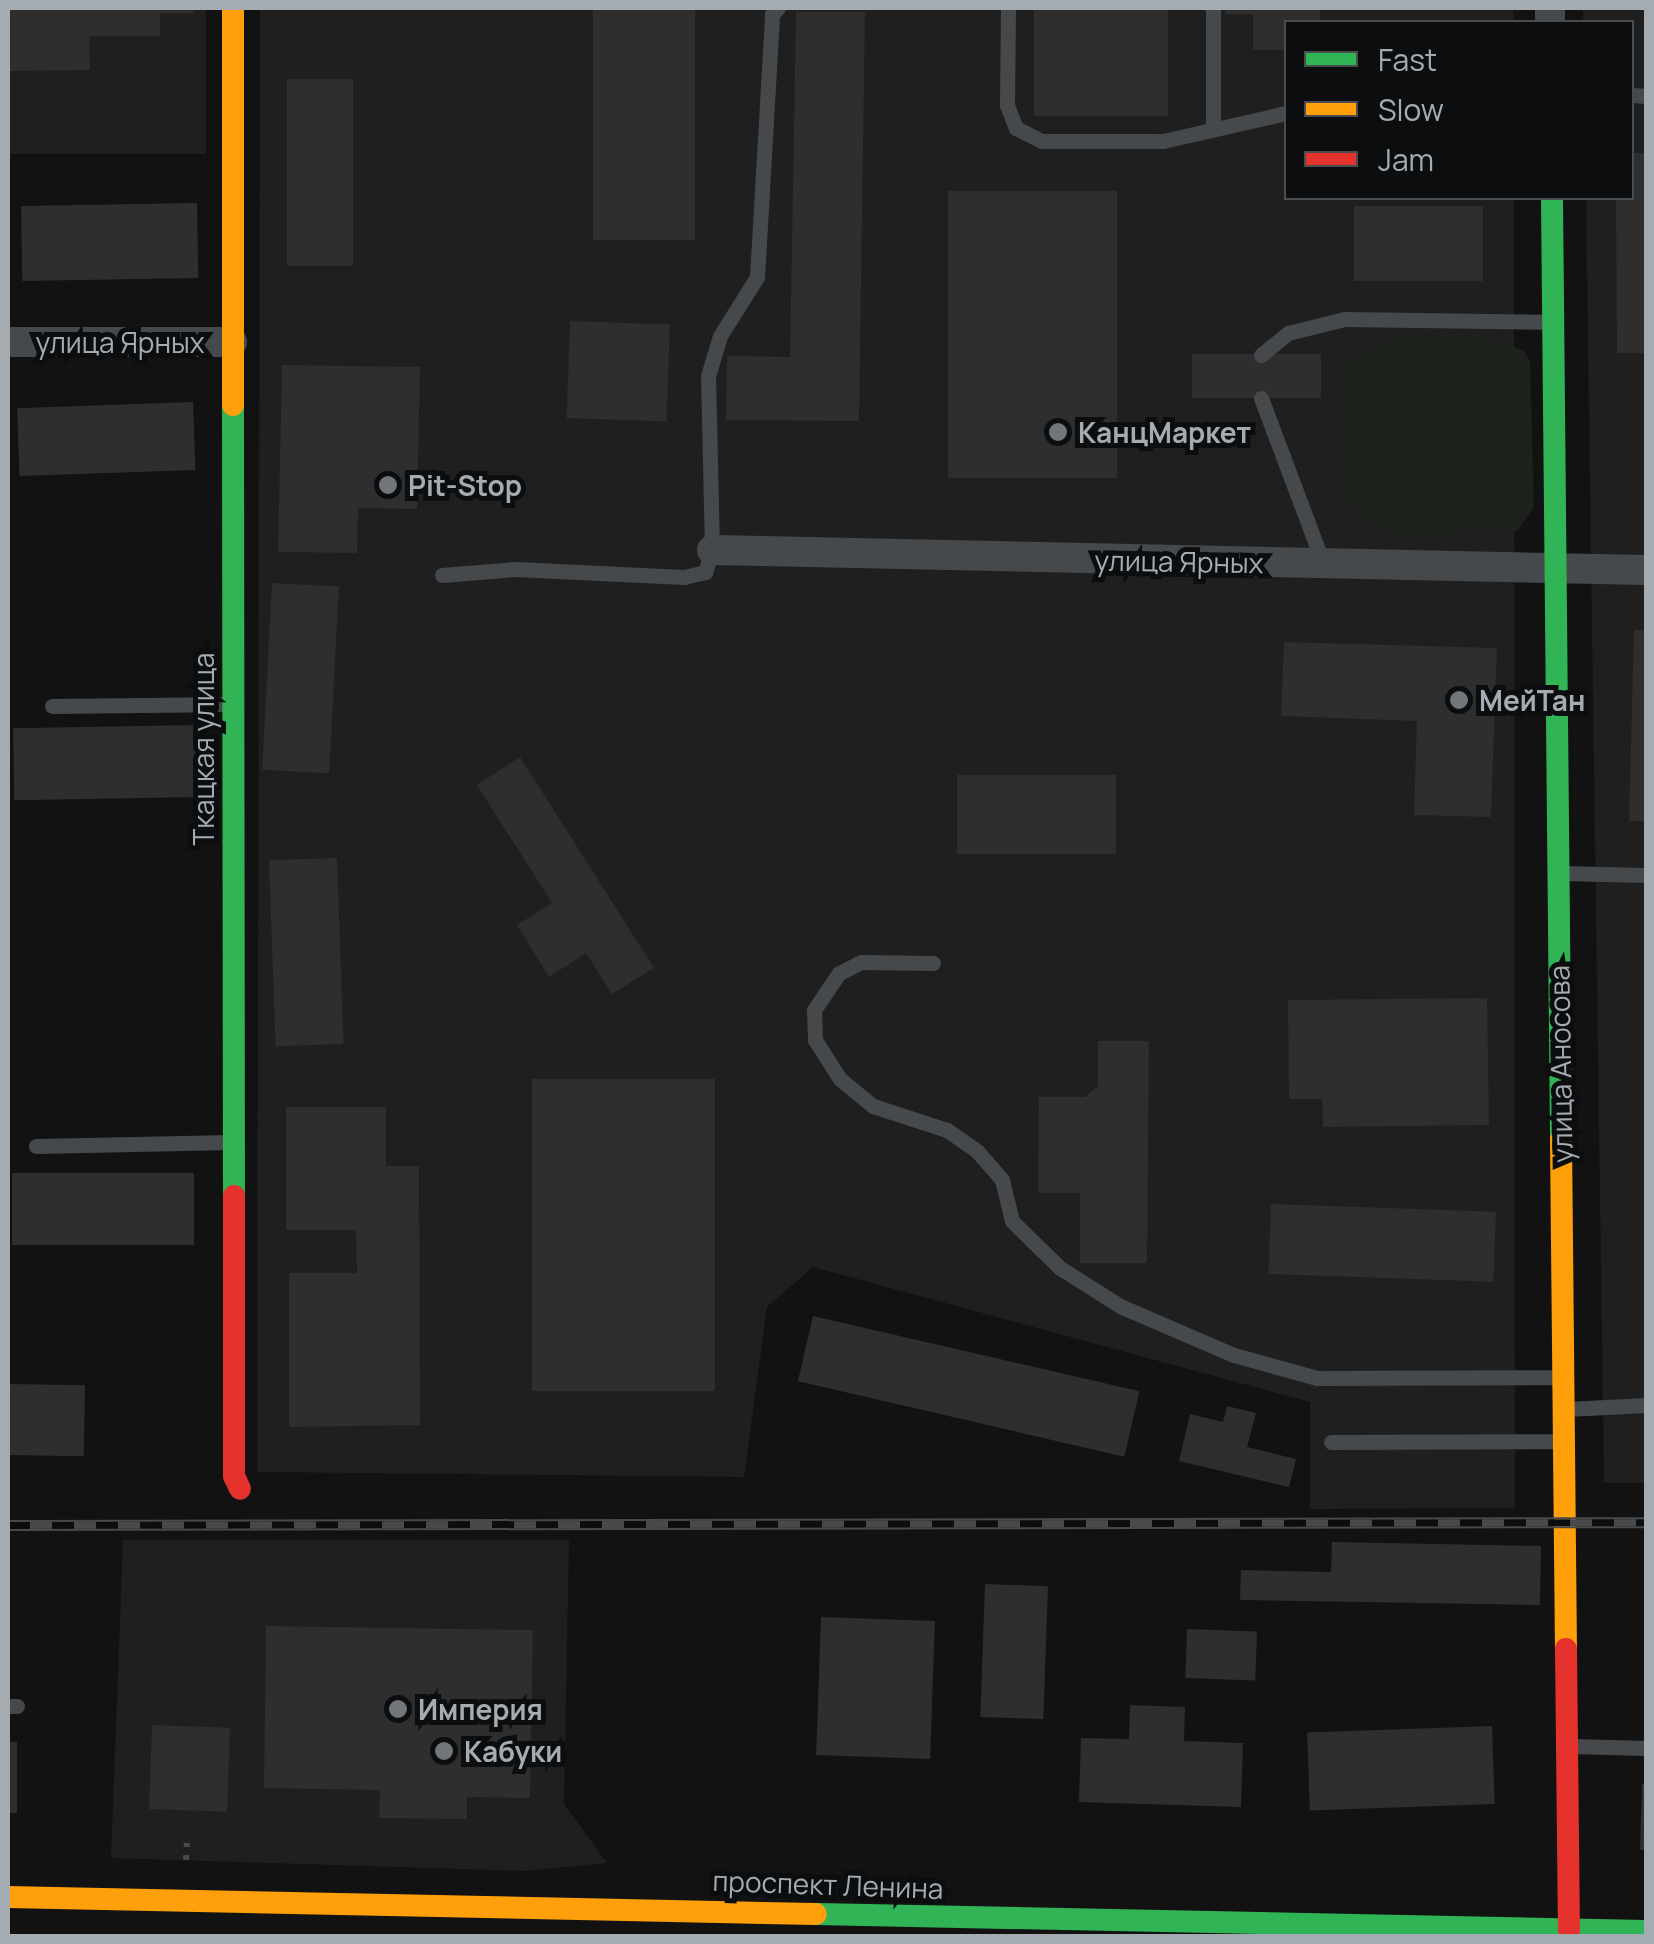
<!DOCTYPE html>
<meta charset="utf-8">
<style>
body{margin:0}
#map{position:relative;width:1654px;height:1944px;overflow:hidden;background:#121212;font-family:Manrope,sans-serif}
div>[style]{position:absolute}
.built>*{inset:0;background:#1f1f20;transform-origin:0 0}
.green>*{inset:0;background:#1d221c}
.building>*{inset:0;background:#2e2e2f;transform-origin:0 0}
.path>*{height:6px;margin-top:-3px;transform-origin:0;background:repeating-linear-gradient(90deg,#484a4c 0 5px,transparent 0 13px)}
.lane>*{height:15px;margin:-7.5px;padding:0 7.5px;transform-origin:7.5px;border-radius:7.5px;background:#46494b}
.street>*{height:30px;margin:-15px;padding:0 15px;transform-origin:15px;border-radius:15px;background:#46494b}
.fast>*{height:22px;margin:-11px;padding:0 11px;transform-origin:11px;border-radius:11px;background:#30b455}
.slow>*{height:22px;margin:-11px;padding:0 11px;transform-origin:11px;border-radius:11px;background:#ff9f0a}
.jam>*{height:22px;margin:-11px;padding:0 11px;transform-origin:11px;border-radius:11px;background:#e5322d}
.rail>*{height:11px;margin-top:-5.5px;transform-origin:0;background:repeating-linear-gradient(90deg,#0c0d0e 0 22px,#47494a 0 44px);box-sizing:border-box;border-block:2px solid #47494a}
.dots>*{width:28px;height:28px;translate:-50% -50%;box-sizing:border-box;border:5px solid #0c0d0e;border-radius:50%}
span{translate:-50% -50%;white-space:nowrap;text-align:center;line-height:1.15;-webkit-text-stroke:10px #0c0d0e;paint-order:stroke}
.street-label{font-size:28px;color:#a4acb2}
.poi-label{font-size:28px;color:#a4acb2;font-weight:700}
.left{translate:0 -50%;text-align:left}
.frame{position:absolute;inset:0;border:10px solid #a4acb2;pointer-events:none}
.legend{position:absolute;left:1284px;top:20px;width:350px;height:180px;box-sizing:border-box;background:#0c0d0e;border:2px solid #494d50;margin:0;padding:12px 18px;list-style:none;font-size:30px;color:#a4acb2}
.legend li{display:flex;align-items:center;gap:20px;height:50px}
.legend b{width:50px;border:2px solid #494d50}
</style>
<div id="map">
<div class="built">
<div style="left:8px;top:8px;width:198px;height:146px"></div>
<div style="clip-path:polygon(260px 8px,1513px 8px,1514px 22px,1286px 22px,1286px 198px,1514px 198px,1515px 1508px,1310px 1509px,1310px 1402px,813px 1267px,767px 1307px,744px 1477px,257px 1472px)"></div>
<div style="clip-path:polygon(1583px 8px,1646px 8px,1646px 1483px,1604px 1483px,1586px 198px,1632px 198px,1632px 22px,1583px 22px)"></div>
<div style="clip-path:polygon(123px 1540px,569px 1540px,564px 1804px,607px 1863px,524px 1871px,111px 1858px)"></div>
</div>
<div class="green">
<div style="clip-path:polygon(1396px 339px,1498px 339px,1525px 352px,1530px 361px,1534px 507px,1517px 531px,1401px 534px,1372px 522px,1352px 504px,1339px 478px,1337px 381px,1357px 351px)"></div>
</div>
<div class="building">
<div style="clip-path:polygon(8px 8px,193px 8px,193px 13px,160px 13px,160px 36px,89px 36px,90px 70px,8px 71px)"></div>
<div style="left:593px;top:8px;width:102px;height:232px"></div>
<div style="left:1034px;top:8px;width:134px;height:108px"></div>
<div style="clip-path:polygon(1225px 8px,1320px 8px,1320px 22px,1286px 22px,1286px 50px,1253px 50px,1253px 14px,1225px 14px)"></div>
<div style="clip-path:polygon(796px 12px,865px 12px,859px 421px,726px 420px,727px 356px,790px 357px)"></div>
<div style="left:287px;top:79px;width:66px;height:187px"></div>
<div style="clip-path:polygon(1632px 153px,1646px 153px,1646px 353px,1617px 353px,1616px 198px,1632px 198px)"></div>
<div style="left:948px;top:191px;width:169px;height:287px"></div>
<div style="left:197px;top:203px;width:75px;height:176px;rotate:89deg"></div>
<div style="left:1354px;top:206px;width:129px;height:75px"></div>
<div style="left:570px;top:321px;width:100px;height:97px;rotate:2deg"></div>
<div style="left:1321px;top:354px;width:44px;height:129px;rotate:90deg"></div>
<div style="clip-path:polygon(282px 365px,420px 367px,417px 509px,358px 508px,357px 553px,278px 552px)"></div>
<div style="left:193px;top:402px;width:68px;height:176px;rotate:88deg"></div>
<div style="left:272px;top:583px;width:67px;height:187px;rotate:3deg"></div>
<div style="clip-path:polygon(1634px 630px,1646px 630px,1646px 821px,1629px 821px)"></div>
<div style="clip-path:polygon(1284px 642px,1497px 648px,1491px 817px,1414px 815px,1417px 721px,1281px 716px)"></div>
<div style="left:197px;top:725px;width:72px;height:184px;rotate:89deg"></div>
<div style="clip-path:polygon(520px 757px,654px 968px,612px 994px,586px 953px,549px 977px,517px 925px,552px 903px,477px 785px)"></div>
<div style="left:1116px;top:775px;width:79px;height:159px;rotate:90deg"></div>
<div style="left:337px;top:858px;width:186px;height:68px;rotate:88deg"></div>
<div style="clip-path:polygon(1487px 998px,1489px 1125px,1323px 1127px,1322px 1099px,1289px 1099px,1288px 1000px)"></div>
<div style="clip-path:polygon(1098px 1041px,1149px 1041px,1147px 1263px,1080px 1263px,1080px 1193px,1038px 1193px,1039px 1097px,1085px 1097px,1098px 1086px)"></div>
<div style="left:532px;top:1079px;width:183px;height:312px"></div>
<div style="clip-path:polygon(286px 1107px,386px 1107px,386px 1166px,419px 1166px,420px 1425px,289px 1427px,289px 1273px,357px 1273px,356px 1230px,286px 1230px)"></div>
<div style="left:12px;top:1173px;width:182px;height:72px"></div>
<div style="left:1271px;top:1204px;width:225px;height:70px;rotate:2deg"></div>
<div style="left:813px;top:1316px;width:335px;height:67px;rotate:13deg"></div>
<div style="left:8px;top:1384px;width:77px;height:71px;rotate:1deg"></div>
<div style="clip-path:polygon(1227px 1406px,1256px 1413px,1247px 1447px,1296px 1459px,1289px 1487px,1179px 1461px,1190px 1414px,1223px 1422px)"></div>
<div style="clip-path:polygon(1332px 1542px,1541px 1546px,1540px 1605px,1240px 1600px,1241px 1570px,1331px 1572px)"></div>
<div style="left:985px;top:1584px;width:63px;height:133px;rotate:2deg"></div>
<div style="left:821px;top:1617px;width:114px;height:138px;rotate:2deg"></div>
<div style="clip-path:polygon(266px 1626px,533px 1630px,530px 1798px,467px 1797px,467px 1819px,379px 1818px,380px 1790px,264px 1788px)"></div>
<div style="left:1187px;top:1629px;width:70px;height:49px;rotate:2deg"></div>
<div style="clip-path:polygon(1130px 1705px,1185px 1707px,1184px 1741px,1243px 1743px,1241px 1807px,1079px 1802px,1081px 1738px,1129px 1739px)"></div>
<div style="left:152px;top:1725px;width:78px;height:84px;rotate:2deg"></div>
<div style="left:1492px;top:1726px;width:78px;height:185px;rotate:88deg"></div>
<div style="left:8px;top:1742px;width:9px;height:71px"></div>
<div style="clip-path:polygon(1642px 1784px,1646px 1784px,1646px 1850px,1640px 1850px)"></div>
</div>
<div class="path">
<div style="left:186px;top:1860px;width:17px;rotate:-87deg"></div>
</div>
<div class="lane">
<div style="left:1008px;top:8px;width:97px;rotate:90.6deg"></div>
<div style="left:1007px;top:105px;width:25px;rotate:69deg"></div>
<div style="left:1016px;top:128px;width:29px;rotate:27deg"></div>
<div style="left:1042px;top:141px;width:121px"></div>
<div style="left:1163px;top:141px;width:126px;rotate:-12.8deg"></div>
<div style="left:1213px;top:8px;width:121px;rotate:90deg"></div>
<div style="left:1632px;top:95px;width:14px;rotate:4deg"></div>
<div style="left:1261px;top:355px;width:35px;rotate:-39deg"></div>
<div style="left:1288px;top:333px;width:58px;rotate:-14deg"></div>
<div style="left:1344px;top:319px;width:205px;rotate:0.8deg"></div>
<div style="left:1261px;top:398px;width:176px;rotate:69.4deg"></div>
<div style="left:442px;top:575px;width:73px;rotate:-4.7deg"></div>
<div style="left:515px;top:569px;width:169px;rotate:2.7deg"></div>
<div style="left:684px;top:577px;width:22px;rotate:-13deg"></div>
<div style="left:705px;top:572px;width:23px;rotate:-72deg"></div>
<div style="left:712px;top:550px;width:174px;rotate:-91.3deg"></div>
<div style="left:708px;top:376px;width:42px;rotate:-73.3deg"></div>
<div style="left:720px;top:336px;width:70px;rotate:-57.9deg"></div>
<div style="left:757px;top:277px;width:263px;rotate:-86.7deg"></div>
<div style="left:772px;top:14px;width:8px;rotate:-45deg"></div>
<div style="left:52px;top:706px;width:181px;rotate:-0.6deg"></div>
<div style="left:1561px;top:873px;width:85px;rotate:1.3deg"></div>
<div style="left:933px;top:963px;width:72px;rotate:-179.2deg"></div>
<div style="left:861px;top:962px;width:25px;rotate:153deg"></div>
<div style="left:839px;top:973px;width:45px;rotate:124deg"></div>
<div style="left:814px;top:1010px;width:30px;rotate:88deg"></div>
<div style="left:815px;top:1040px;width:46px;rotate:57.3deg"></div>
<div style="left:840px;top:1079px;width:43px;rotate:39.3deg"></div>
<div style="left:873px;top:1106px;width:78px;rotate:18deg"></div>
<div style="left:947px;top:1130px;width:37px;rotate:35deg"></div>
<div style="left:977px;top:1151px;width:38px;rotate:49deg"></div>
<div style="left:1002px;top:1180px;width:42px;rotate:76.3deg"></div>
<div style="left:1012px;top:1221px;width:67px;rotate:44.4deg"></div>
<div style="left:1060px;top:1268px;width:71px;rotate:32.3deg"></div>
<div style="left:1120px;top:1306px;width:124px;rotate:23.3deg"></div>
<div style="left:1234px;top:1355px;width:86px;rotate:15.5deg"></div>
<div style="left:1317px;top:1378px;width:243px;rotate:-0.2deg"></div>
<div style="left:36px;top:1146px;width:195px;rotate:-1.2deg"></div>
<div style="left:1566px;top:1409px;width:80px;rotate:-2.9deg"></div>
<div style="left:1331px;top:1442px;width:231px;rotate:-0.2deg"></div>
<div style="left:8px;top:1706px;width:9px"></div>
<div style="left:1571px;top:1746px;width:75px;rotate:1.5deg"></div>
</div>
<div class="street">
<div style="left:1550px;top:8px;width:14px;rotate:90deg"></div>
<div style="left:8px;top:342px;width:224px"></div>
<div style="left:712px;top:550px;width:934px;rotate:1.23deg"></div>
</div>
<div class="fast">
<div style="left:1552px;top:198px;width:942px;rotate:89.45deg"></div>
<div style="left:233px;top:405px;width:791px;rotate:89.93deg"></div>
<div style="left:816px;top:1914px;width:830px;rotate:1.17deg"></div>
</div>
<div class="slow">
<div style="left:233px;top:8px;width:397px;rotate:90deg"></div>
<div style="left:1561px;top:1140px;width:509px;rotate:89.44deg"></div>
<div style="left:8px;top:1897px;width:808px;rotate:1.21deg"></div>
</div>
<div class="jam">
<div style="left:234px;top:1196px;width:280px;rotate:90deg"></div>
<div style="left:234px;top:1476px;width:14px;rotate:65deg"></div>
<div style="left:1566px;top:1649px;width:281px;rotate:89.4deg"></div>
</div>
<div class="rail">
<div style="left:8px;top:1525px;width:1638px;rotate:-0.1deg"></div>
</div>
<div class="dots">
<div style="left:1058px;top:432px;background:#71767a"></div>
<div style="left:388px;top:485px;background:#71767a"></div>
<div style="left:1459px;top:700px;background:#71767a"></div>
<div style="left:398px;top:1709px;background:#71767a"></div>
<div style="left:444px;top:1751px;background:#71767a"></div>
</div>
<div class="street-label">
<span style="left:120px;top:342px">улица Ярных</span>
<span style="left:1179px;top:561px;rotate:1deg">улица Ярных</span>
<span style="left:203px;top:749px;rotate:-90deg">Ткацкая улица</span>
<span style="left:1560px;top:1064px;rotate:-91deg">улица Аносова</span>
<span style="left:828px;top:1884px;rotate:2deg">проспект Ленина</span>
</div>
<div class="poi-label">
<span class="left" style="left:1078px;top:432px">КанцМаркет</span>
<span class="left" style="left:408px;top:485px">Pit-Stop</span>
<span class="left" style="left:1479px;top:700px">МейТан</span>
<span class="left" style="left:418px;top:1709px">Империя</span>
<span class="left" style="left:464px;top:1751px">Кабуки</span>
</div>
<div class="frame"></div>
<ul class="legend">
<li><b style="height:12px;background:#30b455"></b>Fast</li>
<li><b style="height:12px;background:#ff9f0a"></b>Slow</li>
<li><b style="height:12px;background:#e5322d"></b>Jam</li>
</ul>
</div>
